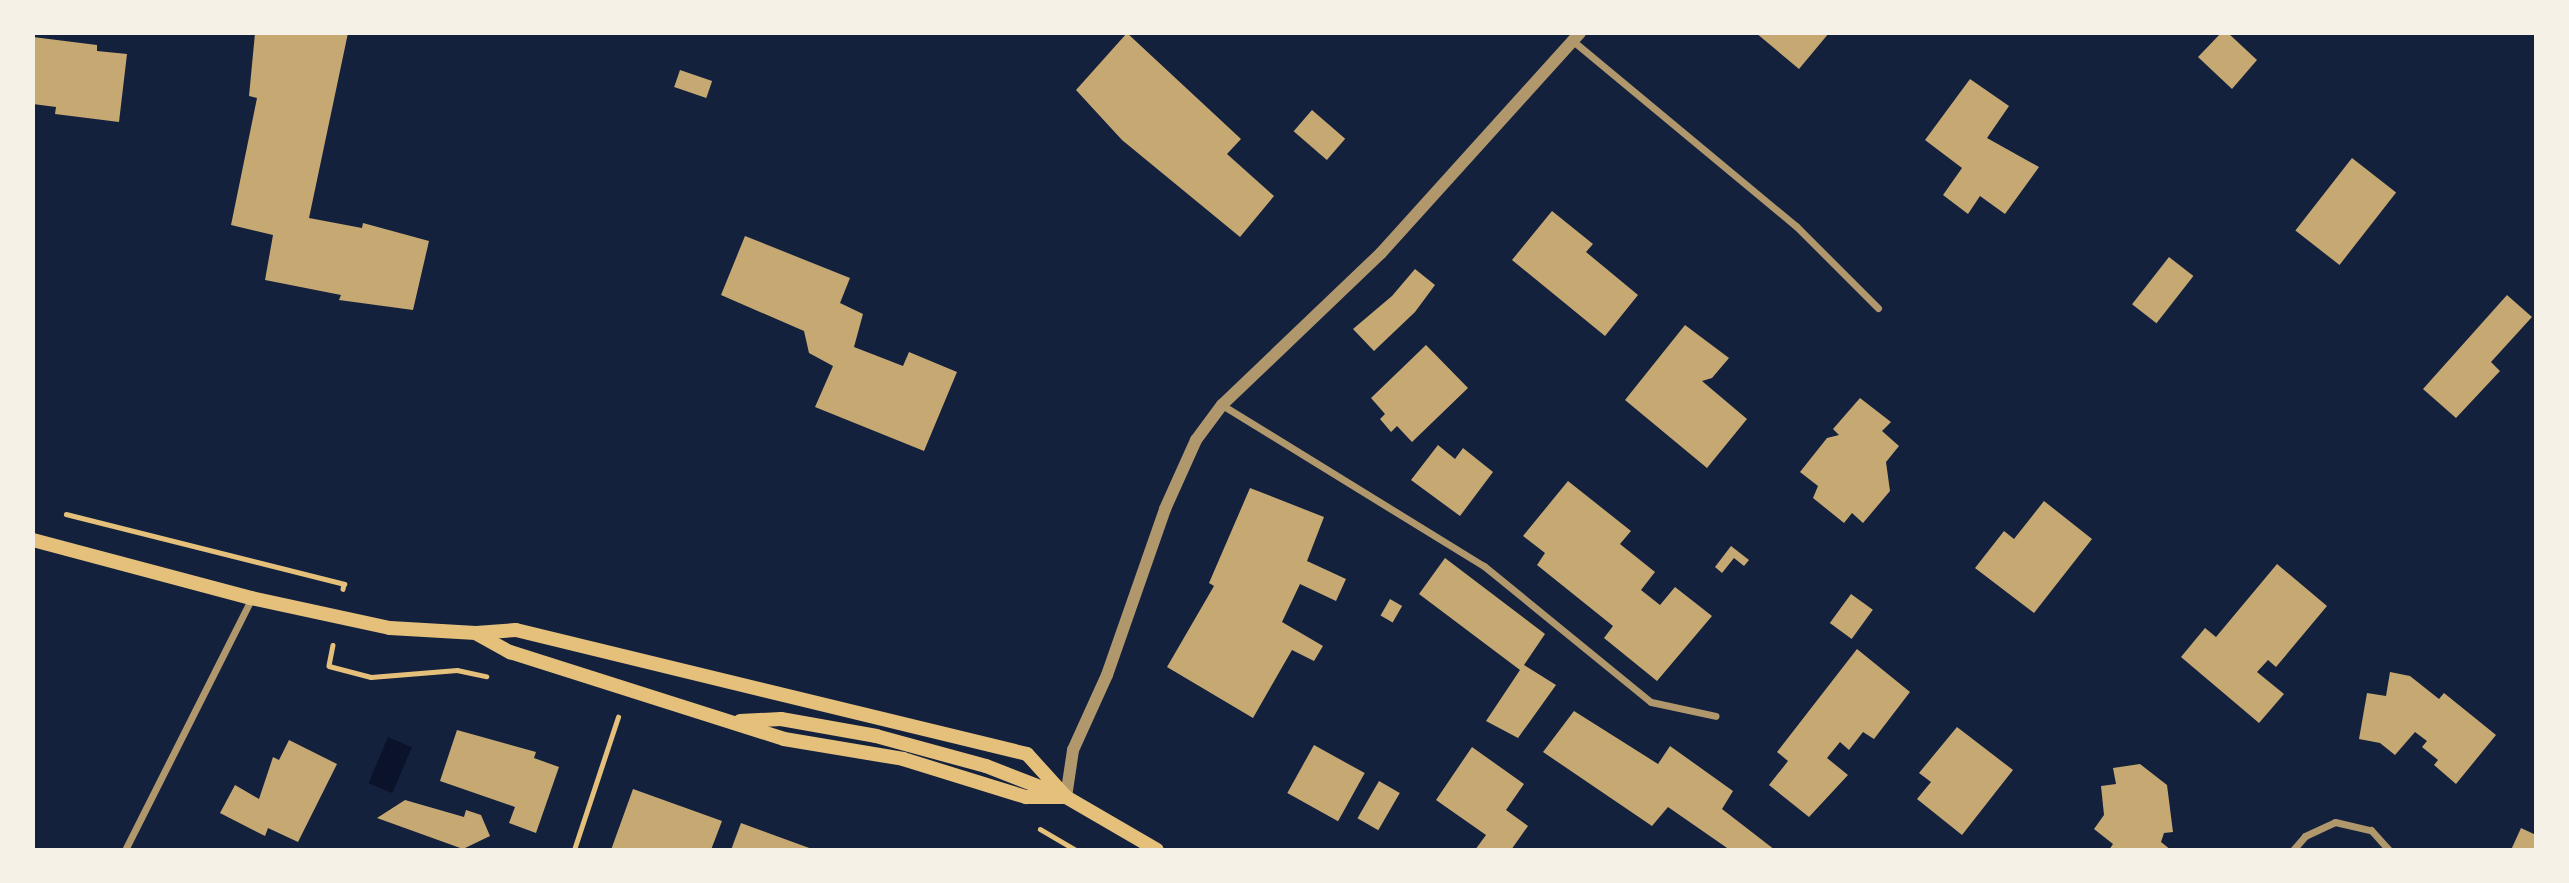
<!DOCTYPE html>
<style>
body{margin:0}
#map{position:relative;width:2569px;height:883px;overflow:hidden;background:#14213d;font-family:"Libre Baskerville",serif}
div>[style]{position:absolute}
.water>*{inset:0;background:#0b132b;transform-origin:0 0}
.building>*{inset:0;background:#c6a872;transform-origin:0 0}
.path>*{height:4.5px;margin:-2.25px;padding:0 2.25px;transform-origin:2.25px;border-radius:2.25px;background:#e5c07b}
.minor>*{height:7px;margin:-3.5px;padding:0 3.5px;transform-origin:3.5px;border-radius:3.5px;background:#b1986c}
.tertiary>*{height:12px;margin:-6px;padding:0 6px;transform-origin:6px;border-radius:6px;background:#b1986c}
.secondary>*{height:14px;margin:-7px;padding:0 7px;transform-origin:7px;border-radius:7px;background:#e5c07b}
span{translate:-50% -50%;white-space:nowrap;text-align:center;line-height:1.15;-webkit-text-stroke:6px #f6f1e7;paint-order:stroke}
.frame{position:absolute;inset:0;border:35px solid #f6f1e7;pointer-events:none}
</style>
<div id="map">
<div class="water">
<div style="left:388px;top:737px;width:26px;height:50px;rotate:23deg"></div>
</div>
<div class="building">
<div style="clip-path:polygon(255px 33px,348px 33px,309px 218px,362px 228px,363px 223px,429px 241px,413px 310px,339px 300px,341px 295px,265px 280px,273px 235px,231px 225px,257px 98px,249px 96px)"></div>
<div style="clip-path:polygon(1127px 33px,1241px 139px,1227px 154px,1274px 196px,1240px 237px,1122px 140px,1076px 90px)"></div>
<div style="clip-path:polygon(1756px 33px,1829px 33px,1799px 69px)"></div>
<div style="clip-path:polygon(2221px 33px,2228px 33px,2257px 60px,2232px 89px,2198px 57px)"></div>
<div style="clip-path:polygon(33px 37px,97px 45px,97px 51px,127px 54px,119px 122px,55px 114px,56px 107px,33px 104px)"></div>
<div style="left:680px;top:70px;width:34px;height:18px;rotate:19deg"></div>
<div style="clip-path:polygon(1970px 79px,2009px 106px,1987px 138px,2039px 167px,2005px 214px,1980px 196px,1968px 214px,1943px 195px,1962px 168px,1925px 140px)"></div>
<div style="left:1312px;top:110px;width:44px;height:28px;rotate:41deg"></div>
<div style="left:2352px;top:158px;width:56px;height:92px;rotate:38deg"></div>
<div style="clip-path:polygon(1552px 211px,1593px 244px,1586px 252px,1638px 295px,1605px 336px,1512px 260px)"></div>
<div style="clip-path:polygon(745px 236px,850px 278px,840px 303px,863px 314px,854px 347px,903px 366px,909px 352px,957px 372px,924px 451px,815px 407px,833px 366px,809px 353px,804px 331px,721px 295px)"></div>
<div style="left:2169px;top:257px;width:31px;height:60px;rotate:38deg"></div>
<div style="clip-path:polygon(1415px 269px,1435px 285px,1415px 312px,1374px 351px,1353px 329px,1392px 296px)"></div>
<div style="clip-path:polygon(2507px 295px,2532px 317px,2491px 362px,2500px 371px,2456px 418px,2423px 389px)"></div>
<div style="clip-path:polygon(1685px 325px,1729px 358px,1712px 378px,1702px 381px,1747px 419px,1707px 468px,1625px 400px)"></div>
<div style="clip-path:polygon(1426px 345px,1468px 388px,1412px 442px,1397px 426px,1391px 432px,1380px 419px,1385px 414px,1371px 398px)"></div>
<div style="clip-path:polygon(1860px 398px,1891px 422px,1882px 431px,1899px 446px,1886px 462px,1890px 491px,1863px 523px,1852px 513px,1844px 523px,1813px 498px,1818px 486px,1800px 472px,1827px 438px,1839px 435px,1833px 429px)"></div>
<div style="clip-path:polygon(1438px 445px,1455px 459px,1463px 448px,1493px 472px,1460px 516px,1411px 480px)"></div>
<div style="clip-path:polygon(1568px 481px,1631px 531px,1620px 544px,1655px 572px,1641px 590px,1660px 605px,1675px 587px,1712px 616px,1657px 681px,1604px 638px,1613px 626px,1537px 565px,1545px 553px,1523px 536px)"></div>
<div style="clip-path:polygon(1250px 488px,1324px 517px,1307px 561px,1346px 579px,1336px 601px,1300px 584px,1282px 622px,1323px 646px,1314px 661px,1292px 650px,1253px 718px,1167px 667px,1214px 586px,1209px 583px)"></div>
<div style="clip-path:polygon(2044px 501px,2092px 539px,2034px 613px,1975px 568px,2004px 531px,2014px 539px)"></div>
<div style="clip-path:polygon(1731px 546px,1749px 560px,1744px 566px,1734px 558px,1722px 573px,1715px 567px)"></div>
<div style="clip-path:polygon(1445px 558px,1545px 634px,1524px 665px,1556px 685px,1518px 738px,1486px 721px,1520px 670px,1419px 594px)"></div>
<div style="clip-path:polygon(2277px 564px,2327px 606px,2276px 667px,2268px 660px,2257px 672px,2284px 694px,2259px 723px,2181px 657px,2205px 628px,2216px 637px)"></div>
<div style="left:1851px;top:594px;width:27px;height:36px;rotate:36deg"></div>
<div style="left:1390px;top:599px;width:14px;height:19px;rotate:30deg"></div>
<div style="clip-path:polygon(1857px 649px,1910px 692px,1874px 739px,1863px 732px,1849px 750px,1840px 742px,1827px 758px,1848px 775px,1809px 817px,1769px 785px,1788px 761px,1777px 752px)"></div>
<div style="clip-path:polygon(2390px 672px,2410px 676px,2439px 699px,2444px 693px,2496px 735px,2456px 784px,2434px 765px,2438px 760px,2422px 747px,2427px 741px,2415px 732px,2395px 755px,2380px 743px,2359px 739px,2367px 693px,2386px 696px)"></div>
<div style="clip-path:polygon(1574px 711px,1658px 764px,1670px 746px,1733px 791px,1722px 809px,1775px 850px,1730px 850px,1668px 807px,1652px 826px,1543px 752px)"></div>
<div style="clip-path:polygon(1957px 727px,2013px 770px,1962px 835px,1917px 799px,1931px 782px,1919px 773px)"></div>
<div style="clip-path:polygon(457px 730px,536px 752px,534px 758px,559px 767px,536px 833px,509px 823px,515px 807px,440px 781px)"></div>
<div style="clip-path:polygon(289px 740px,337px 764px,298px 842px,268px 828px,265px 836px,220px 813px,235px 785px,259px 799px,273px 757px,279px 760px)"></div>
<div style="left:1314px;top:745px;width:58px;height:55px;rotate:29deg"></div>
<div style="clip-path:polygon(1472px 747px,1524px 784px,1506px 810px,1528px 826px,1511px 850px,1475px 850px,1486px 835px,1436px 800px)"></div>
<div style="clip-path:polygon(2140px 764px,2167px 785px,2173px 832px,2164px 833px,2161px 842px,2171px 850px,2109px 850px,2113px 844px,2094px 829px,2104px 815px,2101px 786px,2116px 784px,2113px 768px)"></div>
<div style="left:1379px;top:781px;width:24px;height:43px;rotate:30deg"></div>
<div style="clip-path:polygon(633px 789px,722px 821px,711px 850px,611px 850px)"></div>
<div style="clip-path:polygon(405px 800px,464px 817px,466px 810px,481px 815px,490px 836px,463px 849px,377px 818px)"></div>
<div style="clip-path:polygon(741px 823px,812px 849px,811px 850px,731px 850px)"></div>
<div style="clip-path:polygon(2521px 828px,2536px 835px,2536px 850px,2511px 850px)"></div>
</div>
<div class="path">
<div style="left:66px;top:514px;width:287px;rotate:14.1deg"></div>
<div style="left:344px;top:584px;width:5px;rotate:101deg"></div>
<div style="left:333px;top:645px;width:21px;rotate:101deg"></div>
<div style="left:329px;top:666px;width:43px;rotate:14.7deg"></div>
<div style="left:371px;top:677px;width:86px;rotate:-4.7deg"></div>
<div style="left:457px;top:670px;width:30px;rotate:12deg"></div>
<div style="left:1040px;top:829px;width:42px;rotate:30.3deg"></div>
<div style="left:574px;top:850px;width:140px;rotate:-71.7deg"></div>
</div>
<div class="minor">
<div style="left:1573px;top:41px;width:290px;rotate:39.7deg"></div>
<div style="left:1796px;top:226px;width:116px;rotate:45deg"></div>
<div style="left:1222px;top:405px;width:308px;rotate:31.6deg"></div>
<div style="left:1484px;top:566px;width:215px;rotate:39.2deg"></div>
<div style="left:1651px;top:702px;width:66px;rotate:12.2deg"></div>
<div style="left:125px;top:850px;width:281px;rotate:-63.3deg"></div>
<div style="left:2293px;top:850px;width:18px;rotate:-49deg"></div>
<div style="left:2305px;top:836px;width:33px;rotate:-25deg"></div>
<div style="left:2335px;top:822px;width:37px;rotate:13deg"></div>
<div style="left:2371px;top:830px;width:27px;rotate:48deg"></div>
</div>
<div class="tertiary">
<div style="left:1066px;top:797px;width:48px;rotate:-81.5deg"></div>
<div style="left:1073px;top:750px;width:82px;rotate:-65.6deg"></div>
<div style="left:1107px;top:675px;width:176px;rotate:-70.7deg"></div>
<div style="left:1165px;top:509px;width:76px;rotate:-65.8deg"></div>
<div style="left:1196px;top:440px;width:44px;rotate:-53.4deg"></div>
<div style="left:1222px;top:405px;width:220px;rotate:-43.7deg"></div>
<div style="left:1381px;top:253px;width:297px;rotate:-47.9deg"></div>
</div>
<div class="secondary">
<div style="left:33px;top:540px;width:226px;rotate:14.9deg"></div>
<div style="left:251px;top:598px;width:142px;rotate:12.2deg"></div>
<div style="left:390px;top:628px;width:86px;rotate:3.3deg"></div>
<div style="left:476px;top:633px;width:40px;rotate:-4.3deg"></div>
<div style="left:516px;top:630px;width:526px;rotate:13.64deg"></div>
<div style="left:1027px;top:754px;width:58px;rotate:47.8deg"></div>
<div style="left:477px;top:634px;width:38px;rotate:29deg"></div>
<div style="left:510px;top:652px;width:287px;rotate:17.6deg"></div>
<div style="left:784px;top:739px;width:121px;rotate:9.5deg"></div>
<div style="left:903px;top:759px;width:129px;rotate:17.2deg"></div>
<div style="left:1026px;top:797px;width:40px"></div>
<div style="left:740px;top:721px;width:41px;rotate:-2.8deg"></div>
<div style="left:781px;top:719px;width:97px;rotate:10.1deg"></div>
<div style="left:876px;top:736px;width:114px;rotate:15.3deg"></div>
<div style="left:986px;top:766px;width:86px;rotate:21.2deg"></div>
<div style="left:1066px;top:797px;width:105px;rotate:30.2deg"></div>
</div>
<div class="frame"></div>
</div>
